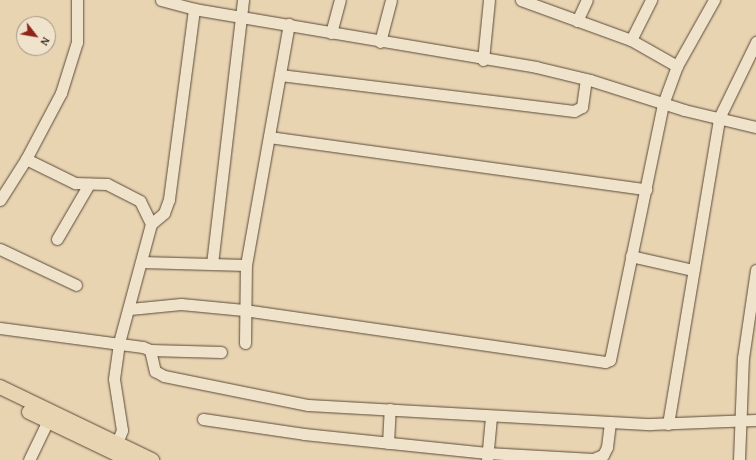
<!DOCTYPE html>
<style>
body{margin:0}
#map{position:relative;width:756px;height:460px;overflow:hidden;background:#e8d4b1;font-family:"Gentium Book Plus",serif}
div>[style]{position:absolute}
.roads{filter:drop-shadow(0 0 1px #5c4a3b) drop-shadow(0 0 1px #5c4a3b)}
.minor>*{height:11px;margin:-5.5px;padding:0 5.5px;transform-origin:5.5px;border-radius:5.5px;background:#f0e3cc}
.major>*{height:14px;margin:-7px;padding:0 7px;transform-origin:7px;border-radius:7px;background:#e8d4b1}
span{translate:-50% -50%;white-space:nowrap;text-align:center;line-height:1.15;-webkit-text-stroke:3px #f0e3cc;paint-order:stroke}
.north{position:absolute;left:16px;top:16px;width:40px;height:40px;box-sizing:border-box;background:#f0e3cc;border:1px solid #a29382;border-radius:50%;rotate:121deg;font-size:11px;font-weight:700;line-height:16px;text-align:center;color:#2d1c14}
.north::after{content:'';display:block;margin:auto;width:14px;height:18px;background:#8f2418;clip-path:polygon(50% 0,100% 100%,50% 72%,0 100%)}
</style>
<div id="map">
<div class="roads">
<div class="minor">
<div style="left:161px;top:0;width:34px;rotate:15deg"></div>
<div style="left:194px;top:9px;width:347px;rotate:9.6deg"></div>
<div style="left:536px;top:67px;width:56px;rotate:13.5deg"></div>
<div style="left:590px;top:80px;width:99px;rotate:17.7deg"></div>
<div style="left:684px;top:110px;width:74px;rotate:13.3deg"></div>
<div style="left:521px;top:0;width:117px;rotate:20deg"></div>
<div style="left:631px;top:40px;width:53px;rotate:29.5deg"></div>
<div style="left:577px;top:21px;width:23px;rotate:-65deg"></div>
<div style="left:331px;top:33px;width:34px;rotate:-75deg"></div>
<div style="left:631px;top:40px;width:45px;rotate:-63.4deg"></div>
<div style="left:380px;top:42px;width:43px;rotate:-75.3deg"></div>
<div style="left:483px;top:60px;width:60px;rotate:-84.3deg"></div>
<div style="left:280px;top:75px;width:296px;rotate:7deg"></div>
<div style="left:574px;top:111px;width:9px;rotate:-27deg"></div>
<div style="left:582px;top:107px;width:28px;rotate:-82deg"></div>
<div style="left:269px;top:137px;width:381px;rotate:7.9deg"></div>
<div style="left:26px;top:159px;width:55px;rotate:26.1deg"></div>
<div style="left:75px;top:183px;width:32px;rotate:2deg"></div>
<div style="left:107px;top:184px;width:37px;rotate:27deg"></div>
<div style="left:140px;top:201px;width:25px;rotate:64deg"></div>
<div style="left:151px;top:224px;width:123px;rotate:105.1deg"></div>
<div style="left:119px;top:343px;width:36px;rotate:98deg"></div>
<div style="left:114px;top:379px;width:52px;rotate:81.1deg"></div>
<div style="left:122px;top:430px;width:14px;rotate:111deg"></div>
<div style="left:0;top:200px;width:49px;rotate:-57.6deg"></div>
<div style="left:26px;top:159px;width:75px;rotate:-62.1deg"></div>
<div style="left:61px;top:93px;width:53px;rotate:-72.6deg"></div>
<div style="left:77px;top:42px;width:42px;rotate:-90deg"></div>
<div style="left:151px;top:224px;width:17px;rotate:-40deg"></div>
<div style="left:164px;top:213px;width:15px;rotate:-70deg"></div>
<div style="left:169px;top:199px;width:192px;rotate:-82.5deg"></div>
<div style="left:57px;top:239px;width:64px;rotate:-59.8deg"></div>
<div style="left:0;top:249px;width:84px;rotate:25.3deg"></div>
<div style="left:631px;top:256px;width:64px;rotate:12.7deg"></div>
<div style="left:141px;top:262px;width:105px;rotate:1.6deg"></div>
<div style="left:212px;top:264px;width:266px;rotate:-83.3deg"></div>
<div style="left:130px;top:309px;width:51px;rotate:-5.6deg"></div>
<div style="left:181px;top:304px;width:63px;rotate:5.4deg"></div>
<div style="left:244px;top:310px;width:365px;rotate:8.2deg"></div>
<div style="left:605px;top:362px;width:5px;rotate:-22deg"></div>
<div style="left:610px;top:360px;width:261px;rotate:-78.3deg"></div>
<div style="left:663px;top:104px;width:40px;rotate:-69.8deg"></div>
<div style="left:677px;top:66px;width:76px;rotate:-60.7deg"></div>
<div style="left:0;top:328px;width:144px;rotate:7.6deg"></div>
<div style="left:143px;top:347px;width:8px;rotate:23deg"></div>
<div style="left:150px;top:350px;width:22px;rotate:77deg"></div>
<div style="left:155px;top:371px;width:10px;rotate:29deg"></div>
<div style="left:164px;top:376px;width:147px;rotate:11.4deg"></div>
<div style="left:308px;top:405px;width:343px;rotate:3.2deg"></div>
<div style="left:650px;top:424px;width:106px;rotate:-2.2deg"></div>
<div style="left:245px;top:343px;width:78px;rotate:-89.3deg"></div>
<div style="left:246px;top:265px;width:245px;rotate:-79.9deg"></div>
<div style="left:150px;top:350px;width:71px;rotate:1.6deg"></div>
<div style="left:203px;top:419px;width:102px;rotate:8.4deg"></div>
<div style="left:304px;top:434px;width:184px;rotate:5.9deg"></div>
<div style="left:487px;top:453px;width:106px;rotate:3.2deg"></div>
<div style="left:593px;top:459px;width:11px;rotate:-22deg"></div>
<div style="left:603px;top:455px;width:9px;rotate:-63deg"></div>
<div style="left:607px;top:447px;width:25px;rotate:-83deg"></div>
<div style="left:668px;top:424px;width:310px;rotate:-80.5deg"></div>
<div style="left:719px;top:118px;width:85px;rotate:-64deg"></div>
<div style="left:388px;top:443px;width:34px;rotate:-87deg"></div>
<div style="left:29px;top:460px;width:51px;rotate:-64.4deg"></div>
<div style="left:487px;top:460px;width:43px;rotate:-84.7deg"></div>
<div style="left:739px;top:460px;width:102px;rotate:-87.8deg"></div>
<div style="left:743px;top:358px;width:89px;rotate:-81.6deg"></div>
</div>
<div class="major">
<div style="left:0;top:387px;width:169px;rotate:25.7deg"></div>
<div style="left:29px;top:412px;width:111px;rotate:25.6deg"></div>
</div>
</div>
<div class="north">N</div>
</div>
